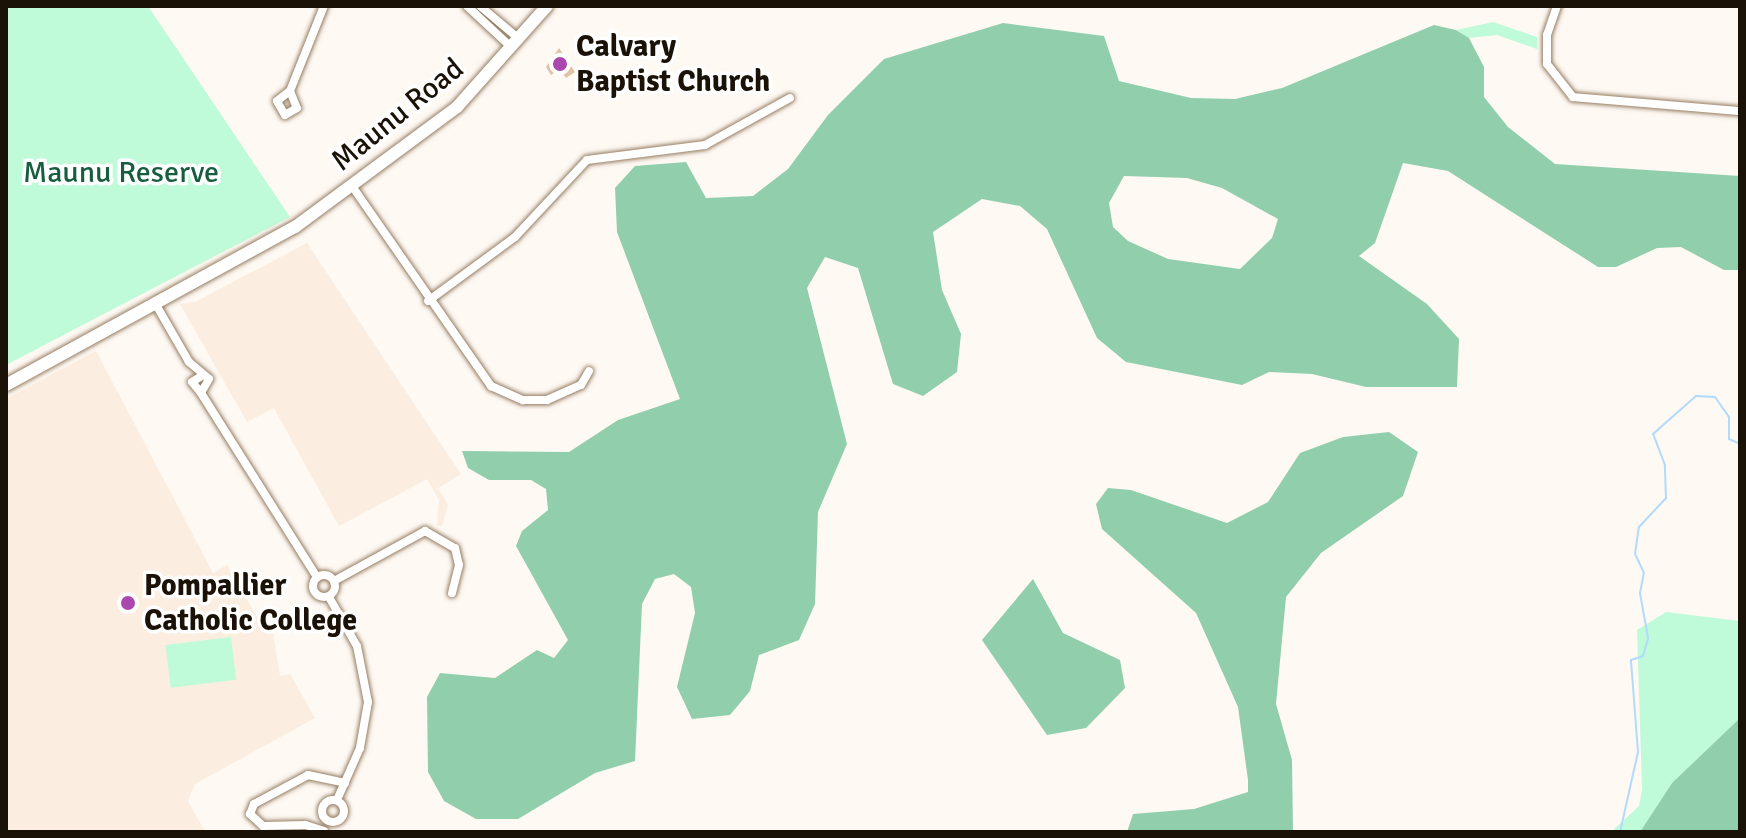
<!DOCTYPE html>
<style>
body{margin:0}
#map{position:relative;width:1746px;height:838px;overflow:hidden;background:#fef9f3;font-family:Signika,sans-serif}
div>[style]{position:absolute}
.built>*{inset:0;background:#fbeddf}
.green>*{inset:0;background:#c0fbd9;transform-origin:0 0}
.forest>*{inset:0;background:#91ceac}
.stream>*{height:2px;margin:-1px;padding:0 1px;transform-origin:1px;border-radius:1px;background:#b2dafc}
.building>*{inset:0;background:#dec3a6}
.roads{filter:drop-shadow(0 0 2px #967d62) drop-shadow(0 0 2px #967d62)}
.minor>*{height:8px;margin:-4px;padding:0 4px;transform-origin:4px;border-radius:4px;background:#fff}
.minor>.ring{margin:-4px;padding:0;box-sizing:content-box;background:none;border:8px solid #fff;border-radius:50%}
.primary>*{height:12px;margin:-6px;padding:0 6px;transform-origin:6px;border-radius:6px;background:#fff}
.dots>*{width:22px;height:22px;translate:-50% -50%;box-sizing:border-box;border:4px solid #fff;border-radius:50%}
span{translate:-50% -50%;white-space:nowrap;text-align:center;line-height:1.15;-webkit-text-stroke:7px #fff;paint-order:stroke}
.poi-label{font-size:30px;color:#1a1107;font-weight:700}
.left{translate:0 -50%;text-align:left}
.street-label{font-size:30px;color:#1a1107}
.park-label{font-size:30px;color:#165e3e}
.frame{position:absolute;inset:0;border:8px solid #1a1107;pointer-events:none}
</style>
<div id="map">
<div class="built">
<div style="clip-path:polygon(307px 243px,461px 474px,438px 488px,448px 505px,442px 526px,437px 526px,439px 500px,427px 479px,339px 526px,274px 408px,247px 422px,180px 304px,195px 302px)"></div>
<div style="clip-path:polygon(96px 351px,213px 573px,227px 565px,267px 634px,273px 633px,280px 676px,290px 674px,315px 718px,195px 784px,188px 801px,205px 832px,6px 832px,6px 399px)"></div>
</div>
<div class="green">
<div style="clip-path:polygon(6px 6px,148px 6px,290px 217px,6px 365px)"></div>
<div style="clip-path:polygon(1493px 22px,1537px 37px,1537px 49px,1497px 35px,1469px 38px,1456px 30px)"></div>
<div style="clip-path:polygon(1666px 612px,1740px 621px,1740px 718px,1672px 783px,1640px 832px,1611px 832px,1639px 806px,1642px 789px,1637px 630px)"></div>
<div style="left:231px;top:637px;width:43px;height:66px;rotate:83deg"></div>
</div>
<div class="forest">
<div style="clip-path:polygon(evenodd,1003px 23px,1104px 36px,1119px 81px,1191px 98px,1235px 99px,1282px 88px,1434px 25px,1456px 30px,1469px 38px,1484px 67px,1484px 97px,1508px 127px,1555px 164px,1740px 176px,1740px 270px,1724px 270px,1681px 247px,1657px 248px,1616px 267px,1598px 267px,1448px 171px,1403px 163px,1375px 243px,1359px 256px,1427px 304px,1459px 339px,1457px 387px,1366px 387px,1312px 374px,1269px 372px,1242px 385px,1126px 362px,1097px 338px,1047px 229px,1020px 206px,982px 199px,933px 232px,942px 290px,961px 334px,957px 372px,923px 396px,893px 384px,858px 268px,825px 257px,807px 288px,847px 444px,818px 512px,815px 604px,799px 640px,759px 655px,750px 691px,730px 715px,692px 719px,677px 687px,695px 613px,691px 587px,674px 574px,655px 579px,642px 604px,635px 761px,595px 773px,518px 819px,476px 819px,444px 801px,428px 772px,427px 697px,440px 673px,495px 678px,537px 650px,554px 658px,568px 640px,516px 546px,522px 531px,548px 510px,546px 489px,531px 480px,489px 480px,468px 468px,462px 451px,569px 452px,618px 420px,680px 399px,617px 232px,615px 188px,635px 166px,686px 162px,706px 198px,753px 196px,788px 169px,828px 115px,884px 59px,1003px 23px,1124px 176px,1187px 178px,1222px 188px,1278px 219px,1272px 238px,1240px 269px,1168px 259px,1128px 241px,1113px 227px,1109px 203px,1124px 176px)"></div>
<div style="clip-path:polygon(1389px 432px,1418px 452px,1403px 496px,1321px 553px,1286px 597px,1276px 704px,1292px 760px,1293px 832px,1127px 832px,1133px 814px,1194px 809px,1248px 792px,1248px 780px,1238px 707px,1196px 613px,1102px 529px,1096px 504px,1108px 488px,1131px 490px,1227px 523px,1268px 502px,1300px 453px,1343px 437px)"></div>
<div style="clip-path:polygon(1033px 579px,1063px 633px,1120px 660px,1125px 688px,1086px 728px,1047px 735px,982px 640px)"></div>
<div style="clip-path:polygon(1740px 718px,1740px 832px,1640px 832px,1672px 783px)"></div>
</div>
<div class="stream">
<div style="left:1620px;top:832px;width:82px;rotate:-77.3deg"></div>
<div style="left:1638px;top:752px;width:92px;rotate:-94.4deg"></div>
<div style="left:1631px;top:660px;width:13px;rotate:-18deg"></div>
<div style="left:1643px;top:656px;width:19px;rotate:-74deg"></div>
<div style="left:1648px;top:638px;width:46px;rotate:-100.1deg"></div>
<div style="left:1640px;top:593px;width:20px;rotate:-79deg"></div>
<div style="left:1644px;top:573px;width:21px;rotate:-115deg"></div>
<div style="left:1635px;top:554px;width:27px;rotate:-82deg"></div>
<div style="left:1639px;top:527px;width:40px;rotate:-47deg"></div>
<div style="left:1666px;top:498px;width:33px;rotate:-92deg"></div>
<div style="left:1665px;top:465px;width:33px;rotate:-111deg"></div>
<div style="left:1653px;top:434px;width:57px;rotate:-41.5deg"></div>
<div style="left:1696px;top:396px;width:19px;rotate:3deg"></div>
<div style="left:1715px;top:397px;width:24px;rotate:55deg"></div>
<div style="left:1729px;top:417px;width:22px;rotate:90deg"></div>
<div style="left:1729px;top:439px;width:12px;rotate:24deg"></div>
</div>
<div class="building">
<div style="clip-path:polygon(559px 48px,575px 72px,566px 78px,560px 69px,551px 75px,546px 67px)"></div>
</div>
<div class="roads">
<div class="minor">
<div style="left:467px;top:6px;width:60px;rotate:43deg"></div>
<div style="left:480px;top:6px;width:50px;rotate:40.1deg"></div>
<div style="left:1557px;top:6px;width:31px;rotate:109deg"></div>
<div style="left:1547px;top:35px;width:29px;rotate:90deg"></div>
<div style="left:1547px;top:64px;width:42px;rotate:51.8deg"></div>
<div style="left:1573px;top:97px;width:168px;rotate:4.8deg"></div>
<div style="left:290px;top:91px;width:18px;rotate:68deg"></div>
<div style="left:297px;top:108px;width:14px;rotate:150deg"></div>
<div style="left:285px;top:115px;width:16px;rotate:-120deg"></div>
<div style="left:277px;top:101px;width:16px;rotate:-38deg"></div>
<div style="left:290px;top:91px;width:92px;rotate:-68.2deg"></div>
<div style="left:352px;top:186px;width:244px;rotate:55.2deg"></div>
<div style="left:491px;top:386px;width:35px;rotate:24deg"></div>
<div style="left:523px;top:400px;width:24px"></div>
<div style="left:547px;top:400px;width:37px;rotate:-24deg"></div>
<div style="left:581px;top:385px;width:16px;rotate:-60deg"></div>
<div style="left:428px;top:301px;width:108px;rotate:-36.3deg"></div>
<div style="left:515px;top:237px;width:105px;rotate:-46.9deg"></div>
<div style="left:587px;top:160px;width:119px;rotate:-7.2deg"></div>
<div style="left:705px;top:145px;width:97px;rotate:-28.9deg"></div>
<div style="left:155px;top:303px;width:68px;rotate:60deg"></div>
<div style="left:189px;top:362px;width:26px;rotate:40deg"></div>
<div style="left:209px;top:379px;width:16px;rotate:120deg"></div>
<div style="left:201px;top:393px;width:14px;rotate:-129deg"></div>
<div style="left:192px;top:382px;width:13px;rotate:-32deg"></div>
<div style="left:201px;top:393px;width:218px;rotate:57.8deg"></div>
<div class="ring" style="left:313px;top:575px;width:14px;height:14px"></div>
<div style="left:334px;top:581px;width:104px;rotate:-28.8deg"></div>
<div style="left:425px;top:531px;width:34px;rotate:30deg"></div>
<div style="left:455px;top:548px;width:17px;rotate:77deg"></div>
<div style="left:459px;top:565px;width:29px;rotate:104deg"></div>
<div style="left:329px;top:597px;width:56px;rotate:60.3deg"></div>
<div style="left:357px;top:646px;width:57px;rotate:78.9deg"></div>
<div style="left:368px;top:702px;width:47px;rotate:99.9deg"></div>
<div style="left:360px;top:748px;width:57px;rotate:113.9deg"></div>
<div class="ring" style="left:322px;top:800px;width:14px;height:14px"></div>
<div style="left:324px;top:831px;width:20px;rotate:-162deg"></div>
<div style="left:305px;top:825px;width:42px;rotate:178.6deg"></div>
<div style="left:263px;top:826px;width:18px;rotate:-137deg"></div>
<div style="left:250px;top:814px;width:11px;rotate:-68deg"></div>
<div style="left:254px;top:804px;width:61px;rotate:-28.2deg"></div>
<div style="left:308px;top:775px;width:38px;rotate:12deg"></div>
</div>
<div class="primary">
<div style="left:6px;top:385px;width:329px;rotate:-28.7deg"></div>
<div style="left:295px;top:227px;width:202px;rotate:-36.5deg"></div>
<div style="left:457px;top:107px;width:135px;rotate:-48.3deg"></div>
</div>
</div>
<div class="dots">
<div style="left:560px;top:64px;background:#aa48af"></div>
<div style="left:128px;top:603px;background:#aa48af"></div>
</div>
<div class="poi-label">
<span class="left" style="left:576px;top:64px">Calvary<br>Baptist Church</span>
<span class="left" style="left:144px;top:603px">Pompallier<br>Catholic College</span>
</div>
<div class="street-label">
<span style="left:398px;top:115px;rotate:-39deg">Maunu Road</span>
</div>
<div class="park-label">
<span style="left:121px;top:173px">Maunu Reserve</span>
</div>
<div class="frame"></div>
</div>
